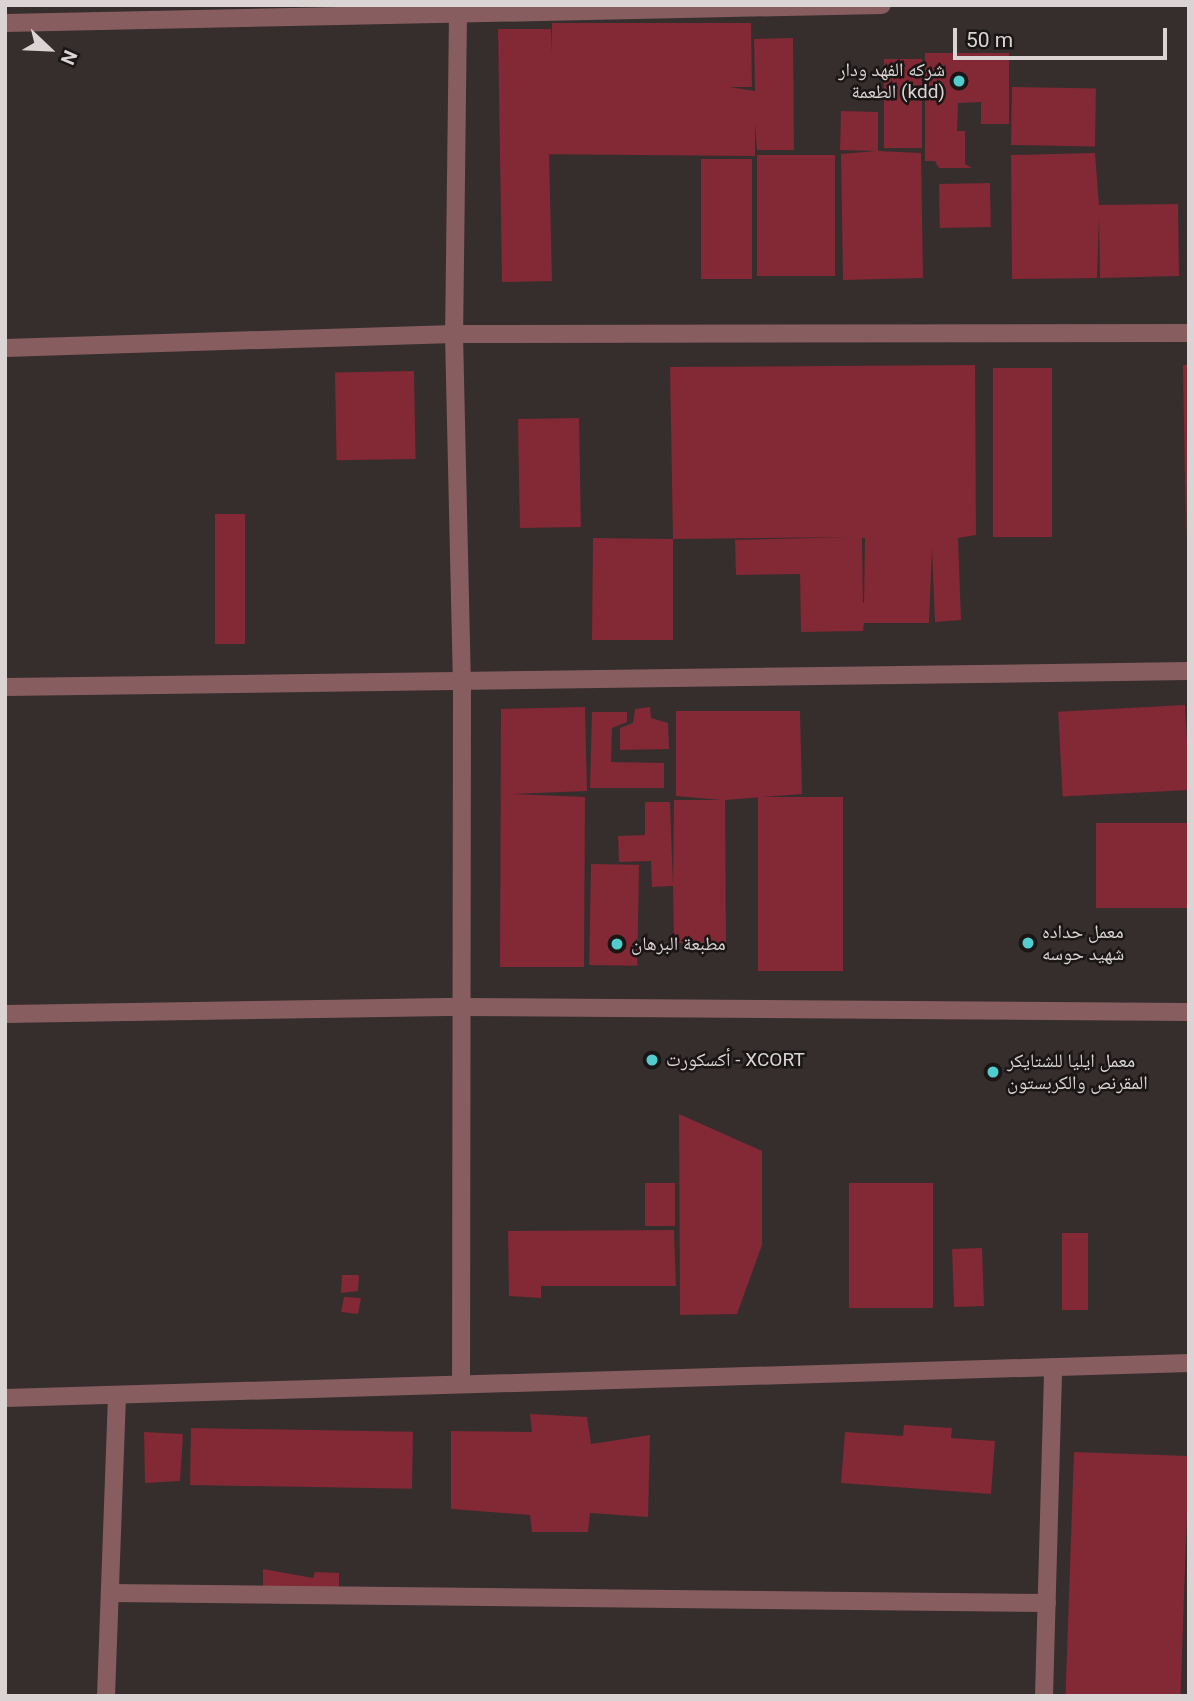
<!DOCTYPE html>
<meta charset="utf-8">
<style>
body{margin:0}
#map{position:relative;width:1194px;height:1701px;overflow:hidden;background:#362d2d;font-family:Roboto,"Noto Naskh Arabic",sans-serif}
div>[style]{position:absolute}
.building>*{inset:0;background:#832835;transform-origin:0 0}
.minor>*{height:18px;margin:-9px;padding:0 9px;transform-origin:9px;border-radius:9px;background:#875d5f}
.dots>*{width:19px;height:19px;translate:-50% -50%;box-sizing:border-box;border:4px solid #1b1616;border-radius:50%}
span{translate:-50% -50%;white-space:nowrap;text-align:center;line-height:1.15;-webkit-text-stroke:5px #1b1616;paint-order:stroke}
.poi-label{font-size:19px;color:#dad4d4}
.right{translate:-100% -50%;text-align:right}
.left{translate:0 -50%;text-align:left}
.frame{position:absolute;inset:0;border:7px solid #dad4d4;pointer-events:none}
.north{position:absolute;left:14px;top:14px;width:70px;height:70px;-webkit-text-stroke:5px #1b1616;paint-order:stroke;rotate:113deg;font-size:19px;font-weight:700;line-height:28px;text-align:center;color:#dad4d4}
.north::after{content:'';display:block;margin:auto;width:24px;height:32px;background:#dad4d4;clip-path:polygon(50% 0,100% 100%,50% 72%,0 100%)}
.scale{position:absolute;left:953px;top:28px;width:214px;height:32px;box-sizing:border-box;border:4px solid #dad4d4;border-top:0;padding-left:9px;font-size:21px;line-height:24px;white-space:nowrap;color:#dad4d4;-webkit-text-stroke:5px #1b1616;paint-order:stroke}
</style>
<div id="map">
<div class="building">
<div style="clip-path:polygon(552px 23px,751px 23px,752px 87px,729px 87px,755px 91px,754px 39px,793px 38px,794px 150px,757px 150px,755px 122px,755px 156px,524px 154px,549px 154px,552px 281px,502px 282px,498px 29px,551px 29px,552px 53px)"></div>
<div style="clip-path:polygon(925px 53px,1009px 53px,1009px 124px,981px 124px,981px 102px,958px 103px,957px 131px,965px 131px,965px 164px,972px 168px,939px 168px,935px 161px,925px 161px)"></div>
<div style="left:884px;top:59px;width:38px;height:89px"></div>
<div style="left:1012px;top:87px;width:84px;height:58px;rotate:1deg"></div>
<div style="clip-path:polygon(841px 111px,878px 112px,878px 151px,921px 153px,923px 278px,843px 280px,841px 154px,876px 151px,840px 150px)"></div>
<div style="clip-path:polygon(1095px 153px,1099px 205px,1178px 204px,1179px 276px,1100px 278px,1099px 218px,1097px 278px,1012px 279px,1011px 155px)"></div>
<div style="left:835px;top:155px;width:121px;height:78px;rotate:90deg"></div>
<div style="left:701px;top:159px;width:51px;height:120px"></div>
<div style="left:990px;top:183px;width:44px;height:51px;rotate:89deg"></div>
<div style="clip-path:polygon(evenodd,975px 365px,976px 535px,958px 538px,961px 620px,935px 622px,932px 548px,929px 623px,864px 623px,863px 631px,801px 632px,800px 574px,736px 575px,735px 540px,851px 537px,673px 539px,673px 640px,592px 640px,593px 538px,673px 539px,670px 367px,975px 365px,862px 538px,865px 538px,864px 603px,863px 603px,862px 538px)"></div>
<div style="clip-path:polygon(1183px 365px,1189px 365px,1186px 541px)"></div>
<div style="left:993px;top:368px;width:59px;height:169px"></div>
<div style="left:414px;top:371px;width:88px;height:79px;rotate:89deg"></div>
<div style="left:579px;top:418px;width:109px;height:61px;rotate:89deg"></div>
<div style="left:215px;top:514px;width:30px;height:130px"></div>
<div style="left:1185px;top:705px;width:85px;height:127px;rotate:87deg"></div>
<div style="clip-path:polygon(585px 707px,587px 791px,512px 794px,585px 797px,584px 967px,500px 967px,501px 709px)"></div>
<div style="clip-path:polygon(650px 707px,651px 718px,668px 723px,669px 749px,620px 750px,620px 728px,633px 723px,635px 709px)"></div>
<div style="clip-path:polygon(676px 711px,800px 711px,802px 794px,725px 800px,726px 943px,674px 943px,673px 886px,652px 887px,651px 861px,619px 862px,618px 836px,645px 835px,645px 802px,670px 802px,673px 886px,674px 800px,721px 800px,676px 796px)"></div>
<div style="clip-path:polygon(592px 712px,627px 712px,627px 722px,612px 728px,611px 762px,664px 763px,664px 788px,590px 788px)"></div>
<div style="left:758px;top:797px;width:85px;height:174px"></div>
<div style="left:1096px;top:823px;width:93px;height:85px"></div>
<div style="left:591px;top:864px;width:48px;height:101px;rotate:1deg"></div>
<div style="clip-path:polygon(679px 1114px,762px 1151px,762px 1245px,737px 1314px,680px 1315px)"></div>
<div style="left:645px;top:1183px;width:30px;height:43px"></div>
<div style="left:933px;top:1183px;width:125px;height:84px;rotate:90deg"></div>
<div style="clip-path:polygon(674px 1230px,676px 1286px,541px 1286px,541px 1298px,509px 1296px,508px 1231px)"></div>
<div style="left:1062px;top:1233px;width:26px;height:77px"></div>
<div style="left:982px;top:1248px;width:58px;height:30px;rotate:88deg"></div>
<div style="clip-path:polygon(342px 1275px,359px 1275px,358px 1291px,341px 1293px)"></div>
<div style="clip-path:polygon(344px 1297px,361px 1298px,358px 1314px,341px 1312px)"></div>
<div style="clip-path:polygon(530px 1414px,587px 1417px,591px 1444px,650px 1435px,648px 1517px,590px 1513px,588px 1532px,532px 1532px,530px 1515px,451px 1509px,451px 1431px,532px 1432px)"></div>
<div style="clip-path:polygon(904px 1425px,952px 1428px,951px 1438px,995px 1441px,991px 1494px,841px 1483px,845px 1432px,903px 1436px)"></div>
<div style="left:191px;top:1428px;width:222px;height:57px;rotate:1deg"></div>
<div style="clip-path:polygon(144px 1432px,183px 1434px,180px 1481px,145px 1483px)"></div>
<div style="left:1074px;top:1452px;width:115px;height:244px;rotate:2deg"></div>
<div style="clip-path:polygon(263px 1569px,313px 1578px,315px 1572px,339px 1573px,339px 1591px,263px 1590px)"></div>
</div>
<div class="minor">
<div style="left:458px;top:14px;width:320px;rotate:90.7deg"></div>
<div style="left:454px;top:334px;width:346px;rotate:88.7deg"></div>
<div style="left:462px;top:680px;width:704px;rotate:90.08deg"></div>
<div style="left:5px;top:23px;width:877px;rotate:-1.18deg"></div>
<div style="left:5px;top:348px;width:449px;rotate:-1.8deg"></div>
<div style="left:454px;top:334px;width:735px;rotate:-0.08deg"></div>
<div style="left:5px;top:687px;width:1184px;rotate:-0.77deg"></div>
<div style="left:5px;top:1014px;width:458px;rotate:-0.9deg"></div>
<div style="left:463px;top:1007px;width:726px;rotate:0.39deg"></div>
<div style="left:5px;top:1398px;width:1185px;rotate:-1.69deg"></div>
<div style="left:111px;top:1593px;width:936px;rotate:0.61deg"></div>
<div style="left:106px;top:1696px;width:301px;rotate:-87.9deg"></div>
<div style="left:1044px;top:1696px;width:329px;rotate:-88.4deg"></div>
</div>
<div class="dots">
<div style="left:959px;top:81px;background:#52cdce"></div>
<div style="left:1028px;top:943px;background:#52cdce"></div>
<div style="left:617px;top:944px;background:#52cdce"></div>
<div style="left:652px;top:1060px;background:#52cdce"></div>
<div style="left:993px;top:1072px;background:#52cdce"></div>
</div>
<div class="poi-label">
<span class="right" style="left:945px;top:81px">شركه الفهد ودار<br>الطعمة (kdd)</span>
<span class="left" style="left:1042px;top:943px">معمل حداده<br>شهيد حوسه</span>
<span class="left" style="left:631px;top:944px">مطبعة البرهان</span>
<span class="left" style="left:666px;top:1060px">أكسكورت - XCORT</span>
<span class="left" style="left:1007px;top:1072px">معمل ايليا للشتايكر<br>المقرنص والكربستون</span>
</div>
<div class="frame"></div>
<div class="north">N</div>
<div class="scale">50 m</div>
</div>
